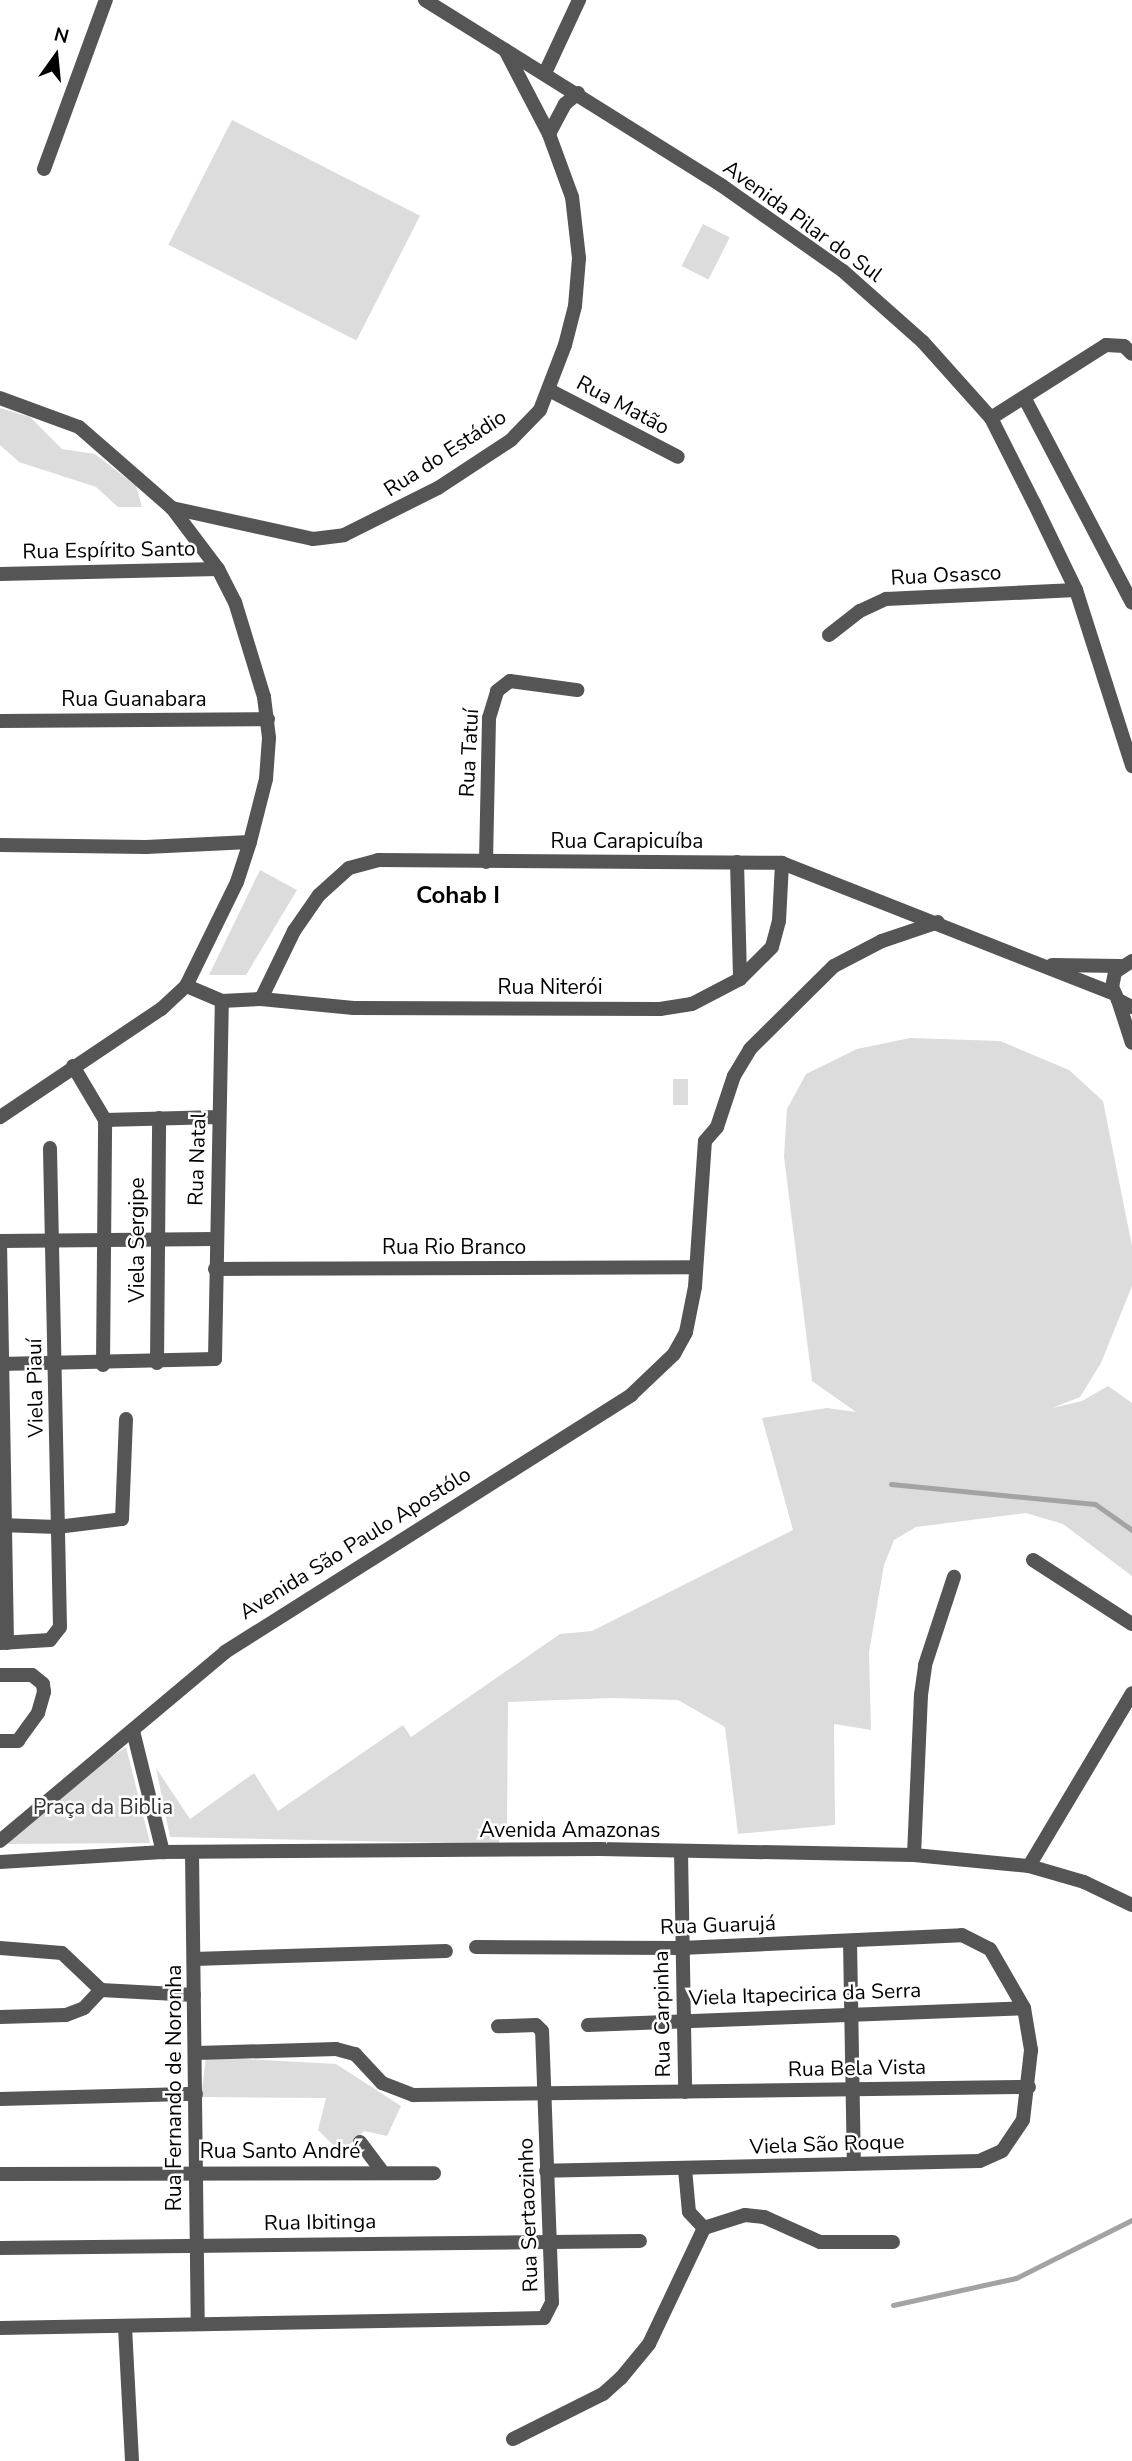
<!DOCTYPE html>
<meta charset="utf-8">
<style>
body{margin:0}
#map{position:relative;width:1132px;height:2461px;overflow:hidden;background:#fff;font-family:"Nunito Sans",sans-serif}
div>[style]{position:absolute}
.green>*{inset:0;background:#dcdcdc;transform-origin:0 0}
.stream>*{height:5px;margin:-2.5px;padding:0 2.5px;transform-origin:2.5px;border-radius:2.5px;background:#a3a3a3}
.minor>*{height:14px;margin:-7px;padding:0 7px;transform-origin:7px;border-radius:7px;background:#555}
.tertiary>*{height:14px;margin:-7px;padding:0 7px;transform-origin:7px;border-radius:7px;background:#555}
span{translate:-50% -50%;white-space:nowrap;text-align:center;line-height:1.15;-webkit-text-stroke:5px #fff;paint-order:stroke}
.street-label{font-size:21px;color:#000}
.park-label{font-size:21px;color:#333}
.quarter-label{font-size:24px;color:#000;font-weight:700}
.north{position:absolute;left:21px;top:21px;width:70px;height:70px;-webkit-text-stroke:5px #fff;paint-order:stroke;rotate:15deg;font-size:19px;font-weight:700;line-height:28px;text-align:center;color:#000}
.north::after{content:'';display:block;margin:auto;width:24px;height:32px;background:#000;clip-path:polygon(50% 0,100% 100%,50% 72%,0 100%)}
</style>
<div id="map">
<div class="green">
<div style="left:232px;top:120px;width:211px;height:140px;rotate:27deg"></div>
<div style="left:703px;top:224px;width:30px;height:47px;rotate:27deg"></div>
<div style="clip-path:polygon(0 408px,30px 417px,62px 449px,95px 454px,136px 486px,142px 507px,118px 507px,96px 487px,19px 462px,0 445px)"></div>
<div style="clip-path:polygon(260px 870px,297px 890px,246px 975px,209px 975px)"></div>
<div style="clip-path:polygon(910px 1038px,1000px 1041px,1069px 1070px,1103px 1101px,1132px 1246px,1132px 1286px,1101px 1363px,1080px 1397px,1052px 1408px,1082px 1401px,1108px 1386px,1132px 1403px,1132px 1576px,1063px 1524px,1026px 1513px,916px 1527px,894px 1540px,884px 1565px,869px 1652px,871px 1730px,834px 1724px,835px 1825px,738px 1834px,725px 1727px,678px 1700px,611px 1698px,508px 1702px,507px 1824px,500px 1825px,499px 1844px,170px 1837px,156px 1768px,190px 1819px,254px 1773px,278px 1811px,403px 1725px,411px 1737px,560px 1634px,592px 1631px,793px 1530px,762px 1418px,827px 1408px,856px 1412px,812px 1381px,784px 1157px,787px 1109px,806px 1074px,857px 1049px)"></div>
<div style="left:673px;top:1079px;width:15px;height:26px"></div>
<div style="clip-path:polygon(126px 1747px,150px 1843px,7px 1844px,58px 1792px)"></div>
<div style="clip-path:polygon(206px 2057px,336px 2064px,401px 2106px,387px 2136px,364px 2131px,341px 2153px,318px 2130px,326px 2098px,201px 2097px)"></div>
</div>
<div class="stream">
<div style="left:891px;top:1484px;width:205px;rotate:5.6deg"></div>
<div style="left:1095px;top:1504px;width:45px;rotate:35.1deg"></div>
<div style="left:893px;top:2305px;width:126px;rotate:-12.4deg"></div>
<div style="left:1016px;top:2278px;width:130px;rotate:-26.6deg"></div>
</div>
<div class="minor">
<div style="left:425px;top:0;width:349px;rotate:32deg"></div>
<div style="left:721px;top:185px;width:149px;rotate:35.2deg"></div>
<div style="left:843px;top:271px;width:107px;rotate:41.6deg"></div>
<div style="left:923px;top:342px;width:102px;rotate:48.2deg"></div>
<div style="left:991px;top:418px;width:95px;rotate:63.2deg"></div>
<div style="left:1034px;top:503px;width:97px;rotate:64.2deg"></div>
<div style="left:1076px;top:590px;width:185px;rotate:72.3deg"></div>
<div style="left:545px;top:73px;width:81px;rotate:-65deg"></div>
<div style="left:549px;top:134px;width:34px;rotate:-62deg"></div>
<div style="left:565px;top:104px;width:17px;rotate:-40deg"></div>
<div style="left:44px;top:169px;width:180px;rotate:-69.9deg"></div>
<div style="left:549px;top:390px;width:145px;rotate:27.4deg"></div>
<div style="left:1025px;top:399px;width:230px;rotate:62.3deg"></div>
<div style="left:991px;top:418px;width:136px;rotate:-32.4deg"></div>
<div style="left:1106px;top:345px;width:18px;rotate:3deg"></div>
<div style="left:1124px;top:346px;width:11px;rotate:45deg"></div>
<div style="left:172px;top:508px;width:144px;rotate:12.4deg"></div>
<div style="left:313px;top:539px;width:31px;rotate:-7deg"></div>
<div style="left:344px;top:535px;width:105px;rotate:-26.6deg"></div>
<div style="left:438px;top:488px;width:87px;rotate:-33.3deg"></div>
<div style="left:511px;top:440px;width:42px;rotate:-46deg"></div>
<div style="left:540px;top:410px;width:70px;rotate:-69deg"></div>
<div style="left:565px;top:345px;width:40px;rotate:-75.6deg"></div>
<div style="left:575px;top:306px;width:48px;rotate:-85.2deg"></div>
<div style="left:579px;top:258px;width:61px;rotate:-96.5deg"></div>
<div style="left:572px;top:197px;width:67px;rotate:-110.1deg"></div>
<div style="left:549px;top:134px;width:95px;rotate:-117.6deg"></div>
<div style="left:0;top:574px;width:218px;rotate:-1.3deg"></div>
<div style="left:829px;top:635px;width:39px;rotate:-38deg"></div>
<div style="left:860px;top:611px;width:29px;rotate:-25deg"></div>
<div style="left:886px;top:599px;width:190px;rotate:-2.7deg"></div>
<div style="left:0;top:721px;width:268px;rotate:-0.4deg"></div>
<div style="left:0;top:845px;width:146px;rotate:0.8deg"></div>
<div style="left:146px;top:847px;width:104px;rotate:-2.8deg"></div>
<div style="left:486px;top:862px;width:144px;rotate:-88.8deg"></div>
<div style="left:489px;top:718px;width:28px;rotate:-73deg"></div>
<div style="left:497px;top:691px;width:16px;rotate:-38deg"></div>
<div style="left:510px;top:681px;width:68px;rotate:7.7deg"></div>
<div style="left:737px;top:862px;width:117px;rotate:88.5deg"></div>
<div style="left:1132px;top:961px;width:20px;rotate:147deg"></div>
<div style="left:1115px;top:972px;width:15px;rotate:101deg"></div>
<div style="left:1112px;top:987px;width:14px;rotate:65deg"></div>
<div style="left:1118px;top:1000px;width:16px;rotate:27deg"></div>
<div style="left:1052px;top:965px;width:68px;rotate:0.8deg"></div>
<div style="left:261px;top:999px;width:76px;rotate:-64.1deg"></div>
<div style="left:294px;top:931px;width:44px;rotate:-55.2deg"></div>
<div style="left:319px;top:895px;width:40px;rotate:-42deg"></div>
<div style="left:349px;top:868px;width:30px;rotate:-15deg"></div>
<div style="left:378px;top:860px;width:404px;rotate:0.4deg"></div>
<div style="left:782px;top:863px;width:357px;rotate:21.5deg"></div>
<div style="left:1118px;top:1000px;width:45px;rotate:72deg"></div>
<div style="left:222px;top:1001px;width:39px;rotate:-3deg"></div>
<div style="left:261px;top:999px;width:93px;rotate:5.5deg"></div>
<div style="left:354px;top:1008px;width:306px;rotate:0.2deg"></div>
<div style="left:660px;top:1009px;width:32px;rotate:-9deg"></div>
<div style="left:692px;top:1004px;width:54px;rotate:-27.5deg"></div>
<div style="left:740px;top:979px;width:45px;rotate:-45deg"></div>
<div style="left:772px;top:947px;width:27px;rotate:-75deg"></div>
<div style="left:779px;top:921px;width:58px;rotate:-87deg"></div>
<div style="left:73px;top:1066px;width:63px;rotate:59.3deg"></div>
<div style="left:105px;top:1120px;width:114px;rotate:-1.5deg"></div>
<div style="left:0;top:1241px;width:402px;rotate:89deg"></div>
<div style="left:0;top:1241px;width:216px;rotate:-0.5deg"></div>
<div style="left:215px;top:1269px;width:479px;rotate:-0.2deg"></div>
<div style="left:157px;top:1363px;width:245px;rotate:-89.5deg"></div>
<div style="left:0;top:1364px;width:215px;rotate:-1.3deg"></div>
<div style="left:215px;top:1359px;width:358px;rotate:-88.9deg"></div>
<div style="left:222px;top:1001px;width:39px;rotate:-157deg"></div>
<div style="left:103px;top:1365px;width:245px;rotate:-89.5deg"></div>
<div style="left:0;top:1525px;width:57px;rotate:2deg"></div>
<div style="left:57px;top:1527px;width:65px;rotate:-7deg"></div>
<div style="left:122px;top:1519px;width:100px;rotate:-87.7deg"></div>
<div style="left:1033px;top:1560px;width:118px;rotate:32.9deg"></div>
<div style="left:0;top:1643px;width:50px;rotate:-3.4deg"></div>
<div style="left:50px;top:1640px;width:16px;rotate:-52deg"></div>
<div style="left:60px;top:1627px;width:479px;rotate:-91.2deg"></div>
<div style="left:0;top:1675px;width:32px"></div>
<div style="left:32px;top:1675px;width:14px;rotate:39deg"></div>
<div style="left:43px;top:1684px;width:8px;rotate:83deg"></div>
<div style="left:44px;top:1692px;width:22px;rotate:106deg"></div>
<div style="left:38px;top:1713px;width:34px;rotate:126deg"></div>
<div style="left:18px;top:1741px;width:18px;rotate:180deg"></div>
<div style="left:133px;top:1731px;width:125px;rotate:76.1deg"></div>
<div style="left:0;top:1841px;width:294px;rotate:-40deg"></div>
<div style="left:225px;top:1652px;width:481px;rotate:-32.3deg"></div>
<div style="left:631px;top:1395px;width:59px;rotate:-43.6deg"></div>
<div style="left:674px;top:1354px;width:25px;rotate:-61deg"></div>
<div style="left:686px;top:1332px;width:46px;rotate:-78.7deg"></div>
<div style="left:695px;top:1287px;width:146px;rotate:-86.1deg"></div>
<div style="left:705px;top:1141px;width:18px;rotate:-49deg"></div>
<div style="left:717px;top:1127px;width:54px;rotate:-71.6deg"></div>
<div style="left:734px;top:1076px;width:31px;rotate:-59deg"></div>
<div style="left:750px;top:1049px;width:118px;rotate:-44.7deg"></div>
<div style="left:834px;top:966px;width:54px;rotate:-27.5deg"></div>
<div style="left:882px;top:941px;width:59px;rotate:-18.7deg"></div>
<div style="left:681px;top:1851px;width:241px;rotate:89deg"></div>
<div style="left:192px;top:1852px;width:472px;rotate:89.3deg"></div>
<div style="left:914px;top:1855px;width:160px;rotate:-87.5deg"></div>
<div style="left:921px;top:1695px;width:30px;rotate:-82deg"></div>
<div style="left:925px;top:1665px;width:93px;rotate:-71.8deg"></div>
<div style="left:1029px;top:1866px;width:201px;rotate:-59.2deg"></div>
<div style="left:850px;top:1941px;width:223px;rotate:89deg"></div>
<div style="left:476px;top:1947px;width:205px;rotate:0.3deg"></div>
<div style="left:681px;top:1948px;width:281px;rotate:-2.6deg"></div>
<div style="left:962px;top:1935px;width:31px;rotate:27deg"></div>
<div style="left:990px;top:1949px;width:68px;rotate:60deg"></div>
<div style="left:1024px;top:2008px;width:43px;rotate:80.5deg"></div>
<div style="left:1031px;top:2050px;width:70px;rotate:96.5deg"></div>
<div style="left:1023px;top:2120px;width:37px;rotate:124deg"></div>
<div style="left:1002px;top:2151px;width:24px;rotate:156deg"></div>
<div style="left:980px;top:2161px;width:434px;rotate:178.7deg"></div>
<div style="left:0;top:1948px;width:62px;rotate:4.6deg"></div>
<div style="left:62px;top:1953px;width:54px;rotate:43.5deg"></div>
<div style="left:101px;top:1990px;width:93px;rotate:3.1deg"></div>
<div style="left:194px;top:1959px;width:252px;rotate:-1.8deg"></div>
<div style="left:0;top:2017px;width:66px;rotate:-1.7deg"></div>
<div style="left:66px;top:2015px;width:19px;rotate:-21deg"></div>
<div style="left:84px;top:2008px;width:25px;rotate:-47deg"></div>
<div style="left:588px;top:2025px;width:436px;rotate:-2.2deg"></div>
<div style="left:196px;top:2053px;width:140px;rotate:-1.6deg"></div>
<div style="left:336px;top:2049px;width:20px;rotate:15deg"></div>
<div style="left:355px;top:2054px;width:40px;rotate:47deg"></div>
<div style="left:382px;top:2083px;width:34px;rotate:21deg"></div>
<div style="left:414px;top:2095px;width:615px;rotate:-0.75deg"></div>
<div style="left:0;top:2099px;width:196px;rotate:-1.5deg"></div>
<div style="left:360px;top:2142px;width:38px;rotate:53deg"></div>
<div style="left:685px;top:2169px;width:43px;rotate:84.7deg"></div>
<div style="left:689px;top:2212px;width:22px;rotate:47deg"></div>
<div style="left:0;top:2174px;width:434px;rotate:-0.1deg"></div>
<div style="left:0;top:2248px;width:640px;rotate:-0.63deg"></div>
<div style="left:125px;top:2327px;width:134px;rotate:87deg"></div>
<div style="left:0;top:2328px;width:544px;rotate:-1.05deg"></div>
<div style="left:544px;top:2318px;width:18px;rotate:-63deg"></div>
<div style="left:552px;top:2302px;width:271px;rotate:-92.1deg"></div>
<div style="left:542px;top:2031px;width:8px;rotate:-135deg"></div>
<div style="left:536px;top:2025px;width:38px;rotate:178deg"></div>
<div style="left:513px;top:2439px;width:101px;rotate:-26.6deg"></div>
<div style="left:603px;top:2394px;width:24px;rotate:-42deg"></div>
<div style="left:621px;top:2378px;width:44px;rotate:-50.5deg"></div>
<div style="left:649px;top:2344px;width:128px;rotate:-64.6deg"></div>
<div style="left:704px;top:2228px;width:43px;rotate:-17.6deg"></div>
<div style="left:745px;top:2215px;width:19px;rotate:6deg"></div>
<div style="left:764px;top:2217px;width:61px;rotate:24.1deg"></div>
<div style="left:820px;top:2242px;width:73px"></div>
</div>
<div class="tertiary">
<div style="left:0;top:398px;width:84px;rotate:20.2deg"></div>
<div style="left:79px;top:427px;width:123px;rotate:41.1deg"></div>
<div style="left:172px;top:508px;width:76px;rotate:53deg"></div>
<div style="left:218px;top:569px;width:37px;rotate:63deg"></div>
<div style="left:235px;top:602px;width:99px;rotate:73deg"></div>
<div style="left:264px;top:697px;width:41px;rotate:83deg"></div>
<div style="left:269px;top:738px;width:41px;rotate:94.2deg"></div>
<div style="left:266px;top:779px;width:65px;rotate:104.3deg"></div>
<div style="left:250px;top:842px;width:42px;rotate:108deg"></div>
<div style="left:237px;top:882px;width:116px;rotate:116.1deg"></div>
<div style="left:186px;top:986px;width:34px;rotate:137deg"></div>
<div style="left:161px;top:1009px;width:194px;rotate:146.1deg"></div>
<div style="left:0;top:1862px;width:163px;rotate:-3.5deg"></div>
<div style="left:163px;top:1852px;width:437px;rotate:-0.4deg"></div>
<div style="left:600px;top:1849px;width:314px;rotate:1.1deg"></div>
<div style="left:914px;top:1855px;width:116px;rotate:5.5deg"></div>
<div style="left:1029px;top:1866px;width:57px;rotate:16.2deg"></div>
<div style="left:1084px;top:1882px;width:53px;rotate:25.6deg"></div>
</div>
<div class="street-label">
<span style="left:803px;top:221px;rotate:36deg">Avenida Pilar do Sul</span>
<span style="left:623px;top:405px;rotate:28deg">Rua Matão</span>
<span style="left:445px;top:453px;rotate:-33deg">Rua do Estádio</span>
<span style="left:109px;top:550px;rotate:-1deg">Rua Espírito Santo</span>
<span style="left:946px;top:575px;rotate:-3deg">Rua Osasco</span>
<span style="left:134px;top:699px">Rua Guanabara</span>
<span style="left:469px;top:753px;rotate:-87deg">Rua Tatuí</span>
<span style="left:627px;top:841px">Rua Carapicuíba</span>
<span style="left:550px;top:987px">Rua Niterói</span>
<span style="left:197px;top:1159px;rotate:-88deg">Rua Natal</span>
<span style="left:137px;top:1240px;rotate:-90deg">Viela Sergipe</span>
<span style="left:454px;top:1247px">Rua Rio Branco</span>
<span style="left:35px;top:1388px;rotate:-91deg">Viela Piauí</span>
<span style="left:355px;top:1543px;rotate:-32deg">Avenida São Paulo Apostólo</span>
<span style="left:570px;top:1830px">Avenida Amazonas</span>
<span style="left:718px;top:1925px;rotate:-2deg">Rua Guarujá</span>
<span style="left:805px;top:1994px;rotate:-2deg">Viela Itapecirica da Serra</span>
<span style="left:662px;top:2014px;rotate:-91deg">Rua Carpinha</span>
<span style="left:857px;top:2068px;rotate:-1deg">Rua Bela Vista</span>
<span style="left:174px;top:2088px;rotate:-90deg">Rua Fernando de Noronha</span>
<span style="left:827px;top:2144px;rotate:-2deg">Viela São Roque</span>
<span style="left:280px;top:2151px">Rua Santo André</span>
<span style="left:528px;top:2215px;rotate:-92deg">Rua Sertaozinho</span>
<span style="left:320px;top:2222px;rotate:-1deg">Rua Ibitinga</span>
</div>
<div class="park-label">
<span style="left:103px;top:1807px">Praça da Biblia</span>
</div>
<div class="quarter-label">
<span style="left:458px;top:896px">Cohab I</span>
</div>
<div class="north">N</div>
</div>
